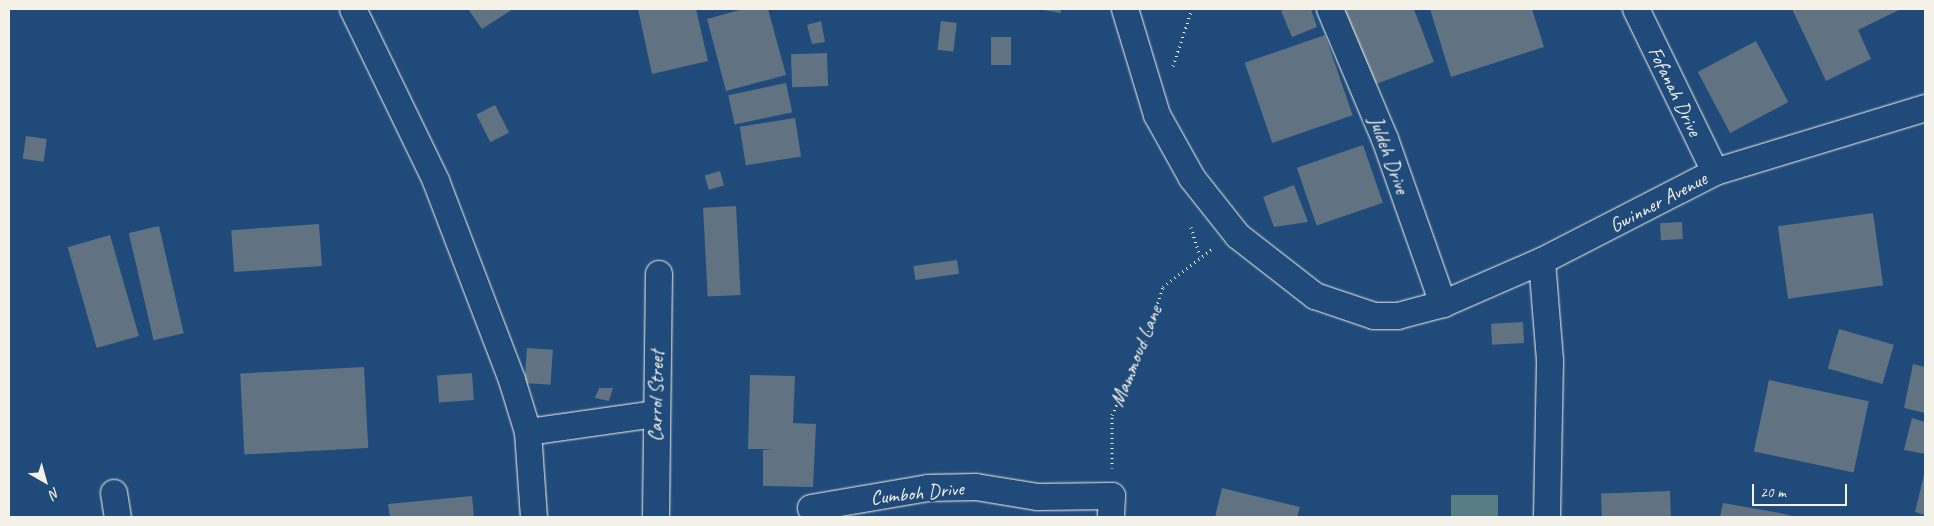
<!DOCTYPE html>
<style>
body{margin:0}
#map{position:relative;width:1934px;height:526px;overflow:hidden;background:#1f4a7a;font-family:Caveat,sans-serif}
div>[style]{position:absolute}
.green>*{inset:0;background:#587e84;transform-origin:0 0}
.building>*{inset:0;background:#617382;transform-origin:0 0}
.path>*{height:3px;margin-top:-1.5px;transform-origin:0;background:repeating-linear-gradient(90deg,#f4f1e8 0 1px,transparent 0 5px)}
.roads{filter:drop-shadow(0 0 1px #f4f1e8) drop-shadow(0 0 1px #f4f1e8)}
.street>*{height:26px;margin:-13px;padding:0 13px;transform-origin:13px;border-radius:13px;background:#1f4a7a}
span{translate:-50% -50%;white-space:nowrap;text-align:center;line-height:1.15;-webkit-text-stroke:4.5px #1f4a7a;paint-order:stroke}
.street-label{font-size:20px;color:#f4f1e8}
.frame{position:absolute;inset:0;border:10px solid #f4f1e8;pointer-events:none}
.north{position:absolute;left:20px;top:456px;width:50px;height:50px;-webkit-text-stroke:4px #1f4a7a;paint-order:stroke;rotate:142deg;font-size:14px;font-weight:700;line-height:20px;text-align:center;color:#f4f1e8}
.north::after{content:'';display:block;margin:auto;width:18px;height:22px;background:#f4f1e8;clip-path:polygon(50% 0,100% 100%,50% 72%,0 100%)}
.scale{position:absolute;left:1752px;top:484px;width:95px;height:22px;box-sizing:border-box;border:2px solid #f4f1e8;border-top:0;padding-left:6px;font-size:15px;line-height:18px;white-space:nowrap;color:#f4f1e8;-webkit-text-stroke:4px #1f4a7a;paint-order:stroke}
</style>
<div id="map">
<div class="green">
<div style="left:1451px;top:495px;width:47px;height:22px"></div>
</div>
<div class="building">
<div style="clip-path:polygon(468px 9px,513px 9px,482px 29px)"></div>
<div style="clip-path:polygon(638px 9px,696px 9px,708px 61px,652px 74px)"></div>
<div style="clip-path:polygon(743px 9px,768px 9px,786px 75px,726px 91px,707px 19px)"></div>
<div style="clip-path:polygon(1037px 9px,1061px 9px,1061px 13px)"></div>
<div style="clip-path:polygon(1288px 9px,1311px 9px,1317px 27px,1292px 37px,1281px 11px)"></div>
<div style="clip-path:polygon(1342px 9px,1414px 9px,1434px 62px,1371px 86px)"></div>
<div style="clip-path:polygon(1430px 9px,1532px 9px,1544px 47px,1451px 77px)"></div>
<div style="clip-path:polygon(1792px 9px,1901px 9px,1858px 30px,1871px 59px,1826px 81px)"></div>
<div style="clip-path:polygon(821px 21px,825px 42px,812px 44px,807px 25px)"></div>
<div style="left:941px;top:21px;width:16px;height:29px;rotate:7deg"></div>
<div style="left:1325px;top:35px;width:85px;height:85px;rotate:71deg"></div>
<div style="left:991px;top:37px;width:20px;height:28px"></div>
<div style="left:1756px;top:41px;width:69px;height:66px;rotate:62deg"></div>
<div style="left:827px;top:53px;width:33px;height:36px;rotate:88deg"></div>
<div style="left:786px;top:83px;width:30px;height:59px;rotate:78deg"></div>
<div style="left:495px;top:105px;width:31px;height:21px;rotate:63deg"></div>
<div style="left:795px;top:118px;width:39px;height:56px;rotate:81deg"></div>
<div style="left:26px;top:136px;width:21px;height:23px;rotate:8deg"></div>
<div style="left:1363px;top:145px;width:61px;height:70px;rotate:71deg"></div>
<div style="left:720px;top:171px;width:15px;height:16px;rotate:74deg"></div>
<div style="clip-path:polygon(1294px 185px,1308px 222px,1274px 227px,1263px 197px)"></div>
<div style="left:736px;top:206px;width:89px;height:33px;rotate:87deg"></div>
<div style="left:1873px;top:213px;width:73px;height:96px;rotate:82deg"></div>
<div style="left:1682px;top:222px;width:17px;height:22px;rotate:87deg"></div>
<div style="left:319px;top:224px;width:42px;height:88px;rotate:86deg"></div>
<div style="left:159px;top:226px;width:110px;height:31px;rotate:77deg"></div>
<div style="left:110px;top:235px;width:105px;height:44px;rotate:74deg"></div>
<div style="left:957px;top:260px;width:14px;height:44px;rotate:82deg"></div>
<div style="left:1523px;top:322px;width:21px;height:32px;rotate:87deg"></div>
<div style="left:1839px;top:329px;width:57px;height:41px;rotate:16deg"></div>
<div style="left:527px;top:348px;width:26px;height:35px;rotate:4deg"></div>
<div style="clip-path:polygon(1913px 364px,1925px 367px,1925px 413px,1904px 408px)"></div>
<div style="left:364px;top:367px;width:81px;height:124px;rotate:87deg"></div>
<div style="left:472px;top:373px;width:27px;height:35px;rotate:86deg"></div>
<div style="clip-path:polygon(750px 375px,795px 376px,793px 423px,816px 424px,813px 487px,763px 486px,763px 450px,773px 449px,748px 449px)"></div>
<div style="left:1769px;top:380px;width:102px;height:73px;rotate:12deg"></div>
<div style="clip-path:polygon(599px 388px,613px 388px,609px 401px,595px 398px)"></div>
<div style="clip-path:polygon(1912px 418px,1925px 422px,1925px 454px,1904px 450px)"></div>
<div style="clip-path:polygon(1925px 471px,1925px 515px,1915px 512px)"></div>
<div style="clip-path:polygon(1222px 488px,1300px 507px,1297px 517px,1215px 517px)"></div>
<div style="left:1670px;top:491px;width:26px;height:69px;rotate:88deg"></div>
<div style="clip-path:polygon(472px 496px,474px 517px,390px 517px,388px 504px)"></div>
<div style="clip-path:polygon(1723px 503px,1785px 514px,1795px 517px,1720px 517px)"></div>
</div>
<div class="path">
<div style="left:1173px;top:66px;width:60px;rotate:-71.6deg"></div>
<div style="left:1191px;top:227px;width:30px;rotate:73deg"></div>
<div style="left:1112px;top:468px;width:53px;rotate:-90deg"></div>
<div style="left:1112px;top:415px;width:81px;rotate:-66deg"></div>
<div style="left:1145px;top:341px;width:57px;rotate:-71.6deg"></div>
<div style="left:1163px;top:287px;width:62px;rotate:-37.8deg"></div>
</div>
<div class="roads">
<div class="street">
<div style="left:353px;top:9px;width:191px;rotate:64.2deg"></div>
<div style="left:436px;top:181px;width:213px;rotate:69.1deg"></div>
<div style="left:512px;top:380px;width:54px;rotate:72.9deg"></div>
<div style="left:528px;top:432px;width:85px;rotate:86deg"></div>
<div style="left:1125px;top:9px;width:111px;rotate:73.2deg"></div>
<div style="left:1157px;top:115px;width:72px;rotate:60.9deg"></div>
<div style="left:1192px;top:178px;width:74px;rotate:51.6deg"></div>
<div style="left:1238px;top:236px;width:98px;rotate:37.9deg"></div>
<div style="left:1315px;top:296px;width:62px;rotate:18.7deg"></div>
<div style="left:1374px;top:316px;width:24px"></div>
<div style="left:1398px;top:316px;width:47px;rotate:-14.9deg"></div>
<div style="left:1443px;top:304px;width:108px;rotate:-23.5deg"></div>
<div style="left:1542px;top:261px;width:195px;rotate:-27.2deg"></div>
<div style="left:1715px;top:172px;width:220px;rotate:-16.9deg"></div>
<div style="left:1330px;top:9px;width:141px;rotate:67.1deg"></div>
<div style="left:1385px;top:139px;width:175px;rotate:70.6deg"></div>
<div style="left:1636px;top:9px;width:181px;rotate:64.1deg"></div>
<div style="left:1542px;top:261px;width:100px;rotate:85.4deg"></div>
<div style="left:1550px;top:361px;width:156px;rotate:91.1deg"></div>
<div style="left:528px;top:432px;width:129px;rotate:-8deg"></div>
<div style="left:114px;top:493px;width:24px;rotate:81deg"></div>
<div style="left:811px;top:508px;width:119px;rotate:-9.7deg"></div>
<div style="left:928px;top:488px;width:48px;rotate:-1.2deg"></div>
<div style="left:976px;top:487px;width:63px;rotate:9.2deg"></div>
<div style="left:1038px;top:497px;width:74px;rotate:-0.8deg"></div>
<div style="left:1112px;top:496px;width:21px;rotate:93deg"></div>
<div style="left:656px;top:517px;width:243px;rotate:-89.3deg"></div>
</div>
</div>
<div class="street-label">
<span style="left:1675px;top:91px;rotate:64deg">Fofanah Drive</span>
<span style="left:1389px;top:155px;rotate:70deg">Juldeh Drive</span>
<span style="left:1658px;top:202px;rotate:-28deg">Gwinner Avenue</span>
<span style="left:1136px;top:356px;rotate:-68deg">Mammoud Lane</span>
<span style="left:656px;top:396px;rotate:-89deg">Carrol Street</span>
<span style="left:917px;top:493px;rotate:-6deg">Cumboh Drive</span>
</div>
<div class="frame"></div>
<div class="north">N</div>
<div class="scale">20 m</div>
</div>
